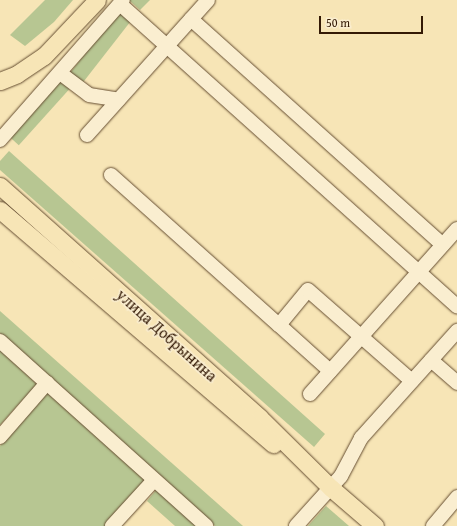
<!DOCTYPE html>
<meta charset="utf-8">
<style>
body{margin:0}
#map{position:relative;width:457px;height:526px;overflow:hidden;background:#f7e5b6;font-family:"Gentium Book Plus",serif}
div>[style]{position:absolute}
.green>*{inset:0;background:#b7c692;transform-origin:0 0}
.roads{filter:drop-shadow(0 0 1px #654d31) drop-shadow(0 0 1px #654d31)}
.minor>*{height:14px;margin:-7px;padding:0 7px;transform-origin:7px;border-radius:7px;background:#faeed0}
.major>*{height:17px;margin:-8.5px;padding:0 8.5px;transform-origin:8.5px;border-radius:8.5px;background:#f7e5b6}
span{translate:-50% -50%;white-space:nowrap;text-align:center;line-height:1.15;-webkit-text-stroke:3px #faeed0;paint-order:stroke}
.street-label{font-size:16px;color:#341a05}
.scale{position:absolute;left:319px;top:16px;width:104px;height:18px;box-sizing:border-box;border:2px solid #341a05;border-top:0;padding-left:5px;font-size:12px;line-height:14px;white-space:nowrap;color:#341a05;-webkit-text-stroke:3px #faeed0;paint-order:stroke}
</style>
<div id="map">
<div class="green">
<div style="clip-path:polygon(45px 0,73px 0,54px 22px,25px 46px,10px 35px)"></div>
<div style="clip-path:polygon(129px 0,150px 0,140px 10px)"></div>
<div style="left:120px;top:9px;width:16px;height:82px;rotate:38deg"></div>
<div style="left:60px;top:80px;width:13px;height:76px;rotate:42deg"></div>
<div style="clip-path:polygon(9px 151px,325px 434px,314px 447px,0 170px,0 161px)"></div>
<div style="clip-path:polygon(0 311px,243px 526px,215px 526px,0 333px)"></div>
<div style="clip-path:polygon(0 350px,37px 384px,0 425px)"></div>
<div style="clip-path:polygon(47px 389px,149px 480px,106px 526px,0 526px,0 446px)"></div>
<div style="clip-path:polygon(157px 489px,198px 526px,175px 526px,147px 501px)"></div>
<div style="clip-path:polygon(326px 506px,349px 526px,308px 526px)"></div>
</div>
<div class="roads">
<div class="minor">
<div style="left:120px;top:4px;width:453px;rotate:41.9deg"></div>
<div style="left:191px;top:19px;width:338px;rotate:41.9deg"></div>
<div style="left:60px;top:73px;width:36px;rotate:37deg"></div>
<div style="left:89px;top:95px;width:30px;rotate:9deg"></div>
<div style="left:87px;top:135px;width:181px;rotate:-48.1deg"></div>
<div style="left:0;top:140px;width:186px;rotate:-48.7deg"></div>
<div style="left:111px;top:175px;width:225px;rotate:41.8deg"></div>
<div style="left:279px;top:325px;width:45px;rotate:-50.4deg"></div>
<div style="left:308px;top:290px;width:138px;rotate:41.2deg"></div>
<div style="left:279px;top:325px;width:69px;rotate:42deg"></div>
<div style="left:0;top:341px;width:277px;rotate:41.9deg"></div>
<div style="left:431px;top:360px;width:35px;rotate:41deg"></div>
<div style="left:310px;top:394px;width:221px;rotate:-48.3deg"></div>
<div style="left:0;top:437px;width:72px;rotate:-49deg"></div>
<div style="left:112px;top:526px;width:62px;rotate:-47.6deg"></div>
<div style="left:296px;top:526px;width:67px;rotate:-48deg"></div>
<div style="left:341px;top:476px;width:43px;rotate:-62.2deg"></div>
<div style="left:361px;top:438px;width:144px;rotate:-48.1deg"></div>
<div style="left:433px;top:526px;width:38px;rotate:-50deg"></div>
</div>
<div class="major">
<div style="left:0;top:81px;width:18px;rotate:-22deg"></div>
<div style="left:17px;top:74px;width:32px;rotate:-34deg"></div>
<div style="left:44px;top:56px;width:77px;rotate:-46.6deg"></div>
<div style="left:0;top:186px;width:348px;rotate:41.7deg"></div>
<div style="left:260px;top:418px;width:100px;rotate:44.6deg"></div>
<div style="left:331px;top:488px;width:58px;rotate:40.8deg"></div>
<div style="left:0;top:210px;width:360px;rotate:40.6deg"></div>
</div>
</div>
<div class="street-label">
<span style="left:167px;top:335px;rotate:42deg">улица Добрынина</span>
</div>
<div class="scale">50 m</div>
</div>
